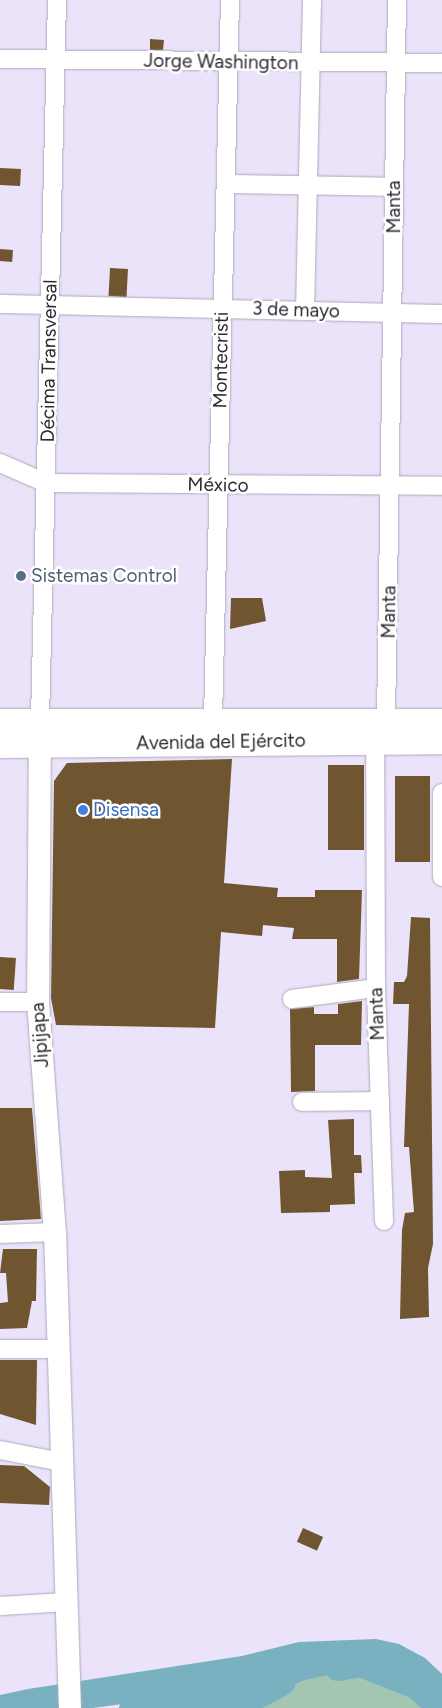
<!DOCTYPE html>
<meta charset="utf-8">
<style>
body{margin:0}
#map{position:relative;width:442px;height:1708px;overflow:hidden;background:#ebe3f9;font-family:Figtree,sans-serif}
div>[style]{position:absolute}
.green>*{inset:0;background:#a3c6b3}
.water>*{inset:0;background:#79b1c1}
.river>*{height:29px;margin:-14.5px;padding:0 14.5px;transform-origin:14.5px;border-radius:14.5px;background:#79b1c1}
.building>*{inset:0;background:#6f5631;transform-origin:0 0}
.roads{filter:drop-shadow(0 0 1px #b0a8bd) drop-shadow(0 0 1px #b0a8bd)}
.minor>*{height:18px;margin:-9px;padding:0 9px;transform-origin:9px;border-radius:9px;background:#fff}
.tertiary>*{height:22px;margin:-11px;padding:0 11px;transform-origin:11px;border-radius:11px;background:#fff}
.secondary>*{height:25px;margin:-12.5px;padding:0 12.5px;transform-origin:12.5px;border-radius:12.5px;background:#fff}
.dots>*{width:14px;height:14px;translate:-50% -50%;box-sizing:border-box;border:2px solid #fff;border-radius:50%}
span{translate:-50% -50%;white-space:nowrap;text-align:center;line-height:1.15;-webkit-text-stroke:5px #fff;paint-order:stroke}
.street-label{font-size:19px;color:#2d2a32}
.service-label{font-size:19px;color:#4e5e75}
.left{translate:0 -50%;text-align:left}
.shop-label{font-size:19px;color:#366cbe}
</style>
<div id="map">
<div class="green">
<div style="clip-path:polygon(323px 1671px,400px 1677px,428px 1708px,141px 1708px)"></div>
</div>
<div class="water">
<div style="clip-path:polygon(376px 1639px,399px 1644px,425px 1658px,442px 1674px,442px 1702px,439px 1691px,419px 1675px,392px 1668px,356px 1669px,305px 1680px,258px 1700px,219px 1691px,93px 1708px,0 1708px,0 1695px,28px 1689px,242px 1656px,299px 1642px)"></div>
</div>
<div class="river">
<div style="left:338px;top:1666px;width:22px;rotate:-10deg"></div>
<div style="left:360px;top:1662px;width:62px;rotate:21.6deg"></div>
<div style="left:418px;top:1685px;width:33px;rotate:44deg"></div>
<div style="left:133px;top:1708px;width:119px;rotate:-5.3deg"></div>
<div style="left:251px;top:1697px;width:34px;rotate:-28deg"></div>
</div>
<div class="building">
<div style="clip-path:polygon(150px 39px,164px 40px,163px 50px,150px 50px)"></div>
<div style="left:0;top:168px;width:21px;height:17px;rotate:3deg"></div>
<div style="left:0;top:249px;width:13px;height:12px;rotate:4deg"></div>
<div style="left:110px;top:268px;width:18px;height:28px;rotate:3deg"></div>
<div style="clip-path:polygon(231px 598px,262px 598px,266px 621px,230px 629px)"></div>
<div style="clip-path:polygon(232px 759px,224px 883px,278px 888px,277px 897px,315px 897px,315px 890px,362px 890px,359px 979px,337px 982px,337px 939px,292px 939px,294px 928px,263px 925px,262px 936px,221px 932px,215px 1028px,56px 1025px,51px 998px,54px 781px,67px 763px)"></div>
<div style="left:328px;top:765px;width:36px;height:85px"></div>
<div style="left:395px;top:776px;width:35px;height:86px"></div>
<div style="clip-path:polygon(411px 917px,430px 918px,433px 1244px,428px 1268px,429px 1317px,400px 1319px,402px 1230px,405px 1213px,414px 1212px,409px 1147px,404px 1147px,409px 1004px,393px 1004px,394px 982px,404px 982px,407px 976px)"></div>
<div style="left:0;top:957px;width:16px;height:32px;rotate:4deg"></div>
<div style="clip-path:polygon(362px 1001px,361px 1045px,315px 1045px,315px 1091px,291px 1092px,290px 1009px,314px 1007px,314px 1014px,338px 1014px,338px 1004px)"></div>
<div style="clip-path:polygon(0 1108px,32px 1108px,41px 1219px,0 1221px)"></div>
<div style="clip-path:polygon(354px 1119px,354px 1155px,361px 1155px,362px 1173px,354px 1173px,355px 1204px,330px 1205px,330px 1212px,281px 1213px,279px 1171px,305px 1170px,305px 1177px,332px 1178px,328px 1120px)"></div>
<div style="clip-path:polygon(3px 1249px,37px 1249px,36px 1301px,32px 1301px,27px 1328px,0 1329px,0 1303px,8px 1302px,6px 1273px,0 1273px)"></div>
<div style="clip-path:polygon(0 1360px,37px 1360px,36px 1425px,0 1414px)"></div>
<div style="clip-path:polygon(0 1465px,24px 1466px,50px 1487px,49px 1505px,0 1503px)"></div>
<div style="left:303px;top:1528px;width:22px;height:15px;rotate:24deg"></div>
</div>
<div class="roads">
<div class="minor">
<div style="left:0;top:59px;width:442px;rotate:0.5deg"></div>
<div style="left:226px;top:184px;width:168px;rotate:1deg"></div>
<div style="left:0;top:304px;width:442px;rotate:1.3deg"></div>
<div style="left:305px;top:311px;width:311px;rotate:-88.7deg"></div>
<div style="left:0;top:463px;width:50px;rotate:23.5deg"></div>
<div style="left:46px;top:483px;width:396px;rotate:0.4deg"></div>
<div style="left:213px;top:720px;width:720px;rotate:-88.65deg"></div>
<div style="left:40px;top:721px;width:721px;rotate:-88.65deg"></div>
<div style="left:442px;top:793px;width:84px;rotate:90deg"></div>
<div style="left:292px;top:999px;width:85px;rotate:-7.5deg"></div>
<div style="left:0;top:1002px;width:38px"></div>
<div style="left:302px;top:1102px;width:78px;rotate:-0.7deg"></div>
<div style="left:384px;top:1221px;width:233px;rotate:-92deg"></div>
<div style="left:376px;top:988px;width:249px;rotate:-90.2deg"></div>
<div style="left:375px;top:739px;width:21px;rotate:-59deg"></div>
<div style="left:386px;top:721px;width:721px;rotate:-89.13deg"></div>
<div style="left:0;top:1234px;width:55px;rotate:-2.1deg"></div>
<div style="left:0;top:1349px;width:60px"></div>
<div style="left:0;top:1450px;width:62px;rotate:11.1deg"></div>
<div style="left:0;top:1606px;width:66px;rotate:-3.5deg"></div>
</div>
<div class="tertiary">
<div style="left:40px;top:727px;width:275px;rotate:90.4deg"></div>
<div style="left:38px;top:1002px;width:231px;rotate:85.8deg"></div>
<div style="left:55px;top:1232px;width:476px;rotate:88.2deg"></div>
</div>
<div class="secondary">
<div style="left:0;top:721px;width:442px"></div>
<div style="left:0;top:745px;width:442px;rotate:-0.5deg"></div>
</div>
</div>
<div class="dots">
<div style="left:21px;top:576px;background:#5c6f8a"></div>
<div style="left:83px;top:810px;background:#3f7fe0"></div>
</div>
<div class="street-label">
<span style="left:221px;top:62px;rotate:1deg">Jorge Washington</span>
<span style="left:394px;top:207px;rotate:-90deg">Manta</span>
<span style="left:296px;top:310px;rotate:2deg">3 de mayo</span>
<span style="left:221px;top:360px;rotate:-89deg">Montecristi</span>
<span style="left:49px;top:361px;rotate:-89deg">Décima Transversal</span>
<span style="left:218px;top:485px;rotate:1deg">México</span>
<span style="left:389px;top:612px;rotate:-89deg">Manta</span>
<span style="left:221px;top:742px;rotate:-1deg">Avenida del Ejército</span>
<span style="left:377px;top:1014px;rotate:-92deg">Manta</span>
<span style="left:40px;top:1035px;rotate:-94deg">Jipijapa</span>
</div>
<div class="service-label">
<span class="left" style="left:31px;top:576px">Sistemas Control</span>
</div>
<div class="shop-label">
<span class="left" style="left:93px;top:810px">Disensa</span>
</div>
</div>
